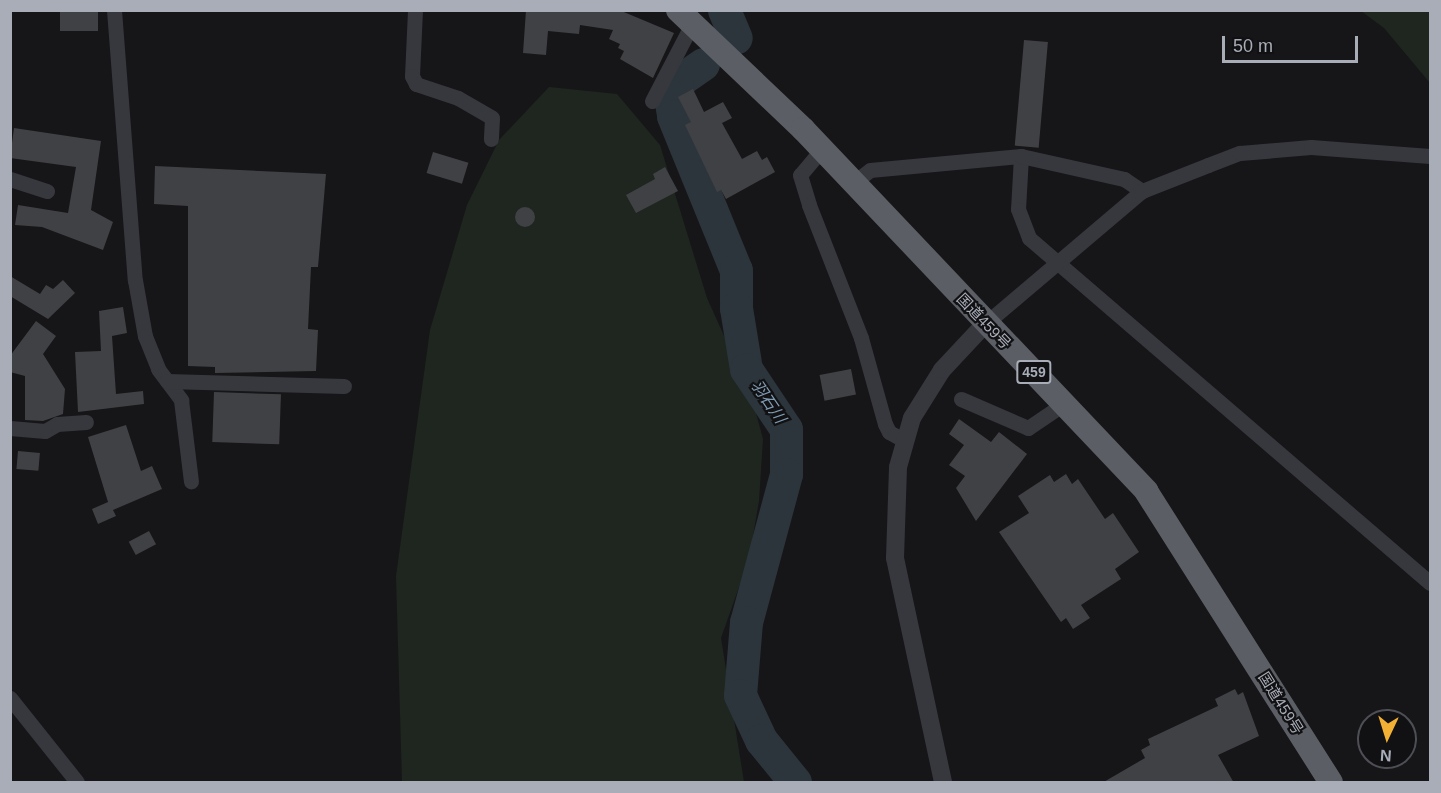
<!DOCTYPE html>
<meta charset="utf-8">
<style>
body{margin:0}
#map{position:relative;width:1441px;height:793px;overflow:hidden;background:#161618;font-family:Arial,"Noto Sans JP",sans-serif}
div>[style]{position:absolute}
.green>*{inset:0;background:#1e261f}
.river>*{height:33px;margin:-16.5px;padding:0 16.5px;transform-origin:16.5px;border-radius:16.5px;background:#2c353c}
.building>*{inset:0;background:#404145;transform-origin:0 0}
.round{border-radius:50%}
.minor>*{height:15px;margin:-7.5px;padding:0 7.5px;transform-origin:7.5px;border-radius:7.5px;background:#37383d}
.tertiary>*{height:18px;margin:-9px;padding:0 9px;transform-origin:9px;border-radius:9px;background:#37383d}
.trunk>*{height:24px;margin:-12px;padding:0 12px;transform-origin:12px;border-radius:12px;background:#5b5e65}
span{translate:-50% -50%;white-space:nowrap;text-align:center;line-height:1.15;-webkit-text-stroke:4.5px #111113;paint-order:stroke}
.shield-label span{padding:2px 4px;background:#111113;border:2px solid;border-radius:4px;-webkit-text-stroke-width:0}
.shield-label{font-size:14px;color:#a8adb8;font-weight:700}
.street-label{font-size:15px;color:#a8adb8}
.water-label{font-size:16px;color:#7f9bb3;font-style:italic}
.frame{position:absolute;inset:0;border:12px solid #a8adb8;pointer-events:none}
.north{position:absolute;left:1357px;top:709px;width:60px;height:60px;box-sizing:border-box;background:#111113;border:2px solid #4d4f55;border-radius:50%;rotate:184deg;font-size:16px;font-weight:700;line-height:24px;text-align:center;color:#a8adb8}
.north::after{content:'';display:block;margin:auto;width:21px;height:27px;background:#f2b134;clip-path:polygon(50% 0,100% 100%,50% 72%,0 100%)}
.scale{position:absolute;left:1222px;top:36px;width:136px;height:27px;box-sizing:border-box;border:3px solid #a8adb8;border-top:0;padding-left:8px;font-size:18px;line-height:21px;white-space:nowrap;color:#a8adb8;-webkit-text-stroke:4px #111113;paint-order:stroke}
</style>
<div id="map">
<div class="green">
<div style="clip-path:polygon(1361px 11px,1430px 11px,1430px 83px,1384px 28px)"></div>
<div style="clip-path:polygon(549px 87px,617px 94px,660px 145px,707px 298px,752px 398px,763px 439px,759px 501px,749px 559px,721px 638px,744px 782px,402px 782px,396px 576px,430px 330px,467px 205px,499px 140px)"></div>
</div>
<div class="river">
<div style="left:724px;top:10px;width:30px;rotate:67deg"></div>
<div style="left:703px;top:64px;width:32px;rotate:145deg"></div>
<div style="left:677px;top:82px;width:16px;rotate:117deg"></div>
<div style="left:670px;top:96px;width:20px;rotate:81deg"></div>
<div style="left:673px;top:116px;width:166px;rotate:67.8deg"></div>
<div style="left:736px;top:270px;width:38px;rotate:90deg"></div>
<div style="left:736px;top:308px;width:62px;rotate:80.7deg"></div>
<div style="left:746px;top:369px;width:72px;rotate:56.3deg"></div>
<div style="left:786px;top:429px;width:45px;rotate:90deg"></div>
<div style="left:786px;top:474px;width:153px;rotate:105.1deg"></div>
<div style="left:746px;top:622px;width:73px;rotate:94.7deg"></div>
<div style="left:740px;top:695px;width:50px;rotate:65deg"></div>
<div style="left:761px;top:740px;width:54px;rotate:51deg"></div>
</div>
<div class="building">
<div style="left:60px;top:10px;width:38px;height:21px"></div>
<div style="clip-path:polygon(526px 10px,619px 10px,674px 33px,653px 78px,620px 59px,624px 51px,618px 48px,620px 44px,609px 39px,613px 30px,580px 25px,579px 34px,548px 31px,546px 55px,523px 53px)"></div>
<div style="left:1024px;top:40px;width:24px;height:106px;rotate:5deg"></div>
<div style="clip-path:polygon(693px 89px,704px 112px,723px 102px,732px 118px,722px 123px,742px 159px,757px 151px,762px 160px,767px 157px,775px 172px,726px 199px,721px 190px,717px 192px,685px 125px,691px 122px,678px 97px)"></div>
<div style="clip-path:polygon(14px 128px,101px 141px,91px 210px,113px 222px,103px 250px,42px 227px,15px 225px,18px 205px,68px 213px,76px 167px,10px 158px)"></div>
<div style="left:433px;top:152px;width:37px;height:22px;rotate:17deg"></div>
<div style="clip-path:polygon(155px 166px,326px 174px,318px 267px,311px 267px,308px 329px,318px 330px,316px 371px,215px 373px,215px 367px,188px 366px,188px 206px,154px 204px)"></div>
<div style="clip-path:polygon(665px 167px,678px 191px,636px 213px,626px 195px,655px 179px,653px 174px)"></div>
<div class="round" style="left:515px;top:207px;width:20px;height:20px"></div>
<div style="clip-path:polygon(10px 276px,40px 294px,46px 285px,53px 289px,63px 280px,75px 293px,48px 319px,10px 296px)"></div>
<div style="clip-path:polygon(123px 307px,127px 333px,112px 336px,116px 394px,143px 391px,144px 404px,78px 412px,75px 352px,101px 351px,99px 311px)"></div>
<div style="clip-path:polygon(36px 321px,56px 336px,43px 354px,65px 389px,63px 414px,43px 421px,25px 420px,25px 376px,10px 372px,10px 356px)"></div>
<div style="left:851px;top:369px;width:26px;height:32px;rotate:79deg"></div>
<div style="left:214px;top:392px;width:67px;height:50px;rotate:2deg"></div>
<div style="clip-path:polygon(959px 419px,991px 442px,999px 432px,1027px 454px,976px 521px,956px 488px,965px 476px,949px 465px,964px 445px,949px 434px)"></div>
<div style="clip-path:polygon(126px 425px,141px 471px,152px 466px,162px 489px,113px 510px,116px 516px,98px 524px,92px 509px,108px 502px,88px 437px)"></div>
<div style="left:18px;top:451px;width:22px;height:18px;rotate:5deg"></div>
<div style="clip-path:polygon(1066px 474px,1072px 484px,1078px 479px,1105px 519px,1113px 513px,1139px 552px,1115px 569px,1121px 579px,1081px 605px,1090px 618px,1073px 629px,1066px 618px,1061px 622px,999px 532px,1029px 513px,1018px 496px,1050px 475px,1054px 482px)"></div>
<div style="left:149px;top:531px;width:15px;height:23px;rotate:62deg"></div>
<div style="clip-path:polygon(1235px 689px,1238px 695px,1243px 692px,1259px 736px,1218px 755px,1234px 783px,1102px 783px,1145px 758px,1141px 750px,1150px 745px,1148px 739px,1218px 706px,1215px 699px)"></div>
</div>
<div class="minor">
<div style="left:114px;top:10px;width:271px;rotate:85.6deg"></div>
<div style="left:135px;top:280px;width:57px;rotate:79.9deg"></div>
<div style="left:145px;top:336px;width:35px;rotate:68deg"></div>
<div style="left:158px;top:369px;width:39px;rotate:53deg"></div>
<div style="left:181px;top:400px;width:82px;rotate:83deg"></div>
<div style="left:415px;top:10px;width:66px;rotate:92.6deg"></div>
<div style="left:412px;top:76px;width:9px;rotate:63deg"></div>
<div style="left:416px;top:84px;width:44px;rotate:18.4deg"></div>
<div style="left:458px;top:98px;width:39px;rotate:30deg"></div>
<div style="left:492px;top:118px;width:21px;rotate:93deg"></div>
<div style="left:652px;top:101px;width:87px;rotate:-62.5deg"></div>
<div style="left:822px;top:149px;width:34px;rotate:130deg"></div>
<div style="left:800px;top:175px;width:31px;rotate:73deg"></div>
<div style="left:809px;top:205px;width:143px;rotate:68.6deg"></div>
<div style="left:861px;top:338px;width:89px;rotate:74.4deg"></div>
<div style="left:885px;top:424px;width:9px;rotate:63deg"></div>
<div style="left:889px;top:432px;width:18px;rotate:29deg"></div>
<div style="left:1021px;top:156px;width:53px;rotate:93.2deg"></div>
<div style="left:1018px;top:209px;width:31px;rotate:69deg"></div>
<div style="left:1029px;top:238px;width:529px;rotate:40.71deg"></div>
<div style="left:10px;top:179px;width:39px;rotate:18deg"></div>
<div style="left:853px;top:183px;width:21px;rotate:-37deg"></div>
<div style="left:870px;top:170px;width:152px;rotate:-5.3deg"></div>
<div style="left:1021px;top:156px;width:106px;rotate:12.6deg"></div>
<div style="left:1124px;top:179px;width:22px;rotate:34deg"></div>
<div style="left:985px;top:324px;width:206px;rotate:-40.3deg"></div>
<div style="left:1142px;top:191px;width:71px;rotate:-21.5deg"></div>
<div style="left:1208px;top:165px;width:34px;rotate:-21deg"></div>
<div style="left:1240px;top:153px;width:71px;rotate:-4.8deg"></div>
<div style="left:1311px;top:147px;width:119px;rotate:4.3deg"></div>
<div style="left:167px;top:381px;width:177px;rotate:1.6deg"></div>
<div style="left:961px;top:399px;width:73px;rotate:23.4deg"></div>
<div style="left:1028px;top:428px;width:45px;rotate:-34deg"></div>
<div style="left:10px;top:428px;width:35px;rotate:5deg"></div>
<div style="left:45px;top:431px;width:14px;rotate:-30deg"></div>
<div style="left:57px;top:424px;width:29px;rotate:-4deg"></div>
<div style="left:10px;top:698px;width:107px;rotate:51.4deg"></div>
</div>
<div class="tertiary">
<div style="left:943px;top:782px;width:229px;rotate:-102.1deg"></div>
<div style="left:895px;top:558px;width:91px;rotate:-88.1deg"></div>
<div style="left:898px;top:467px;width:51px;rotate:-74.1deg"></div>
<div style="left:912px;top:418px;width:57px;rotate:-58deg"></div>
<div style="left:942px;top:370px;width:63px;rotate:-46.9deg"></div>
</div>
<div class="trunk">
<div style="left:678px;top:10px;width:173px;rotate:43.6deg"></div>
<div style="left:803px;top:129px;width:499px;rotate:46.5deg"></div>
<div style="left:1146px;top:491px;width:345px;rotate:57.6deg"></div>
</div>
<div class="shield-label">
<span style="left:1034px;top:372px">459</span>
</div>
<div class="street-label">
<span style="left:984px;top:321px;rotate:46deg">国道459号</span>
<span style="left:1281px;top:703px;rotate:58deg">国道459号</span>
</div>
<div class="water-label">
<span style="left:768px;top:402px;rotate:56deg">羽石川</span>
</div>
<div class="frame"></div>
<div class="north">N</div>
<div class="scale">50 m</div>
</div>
